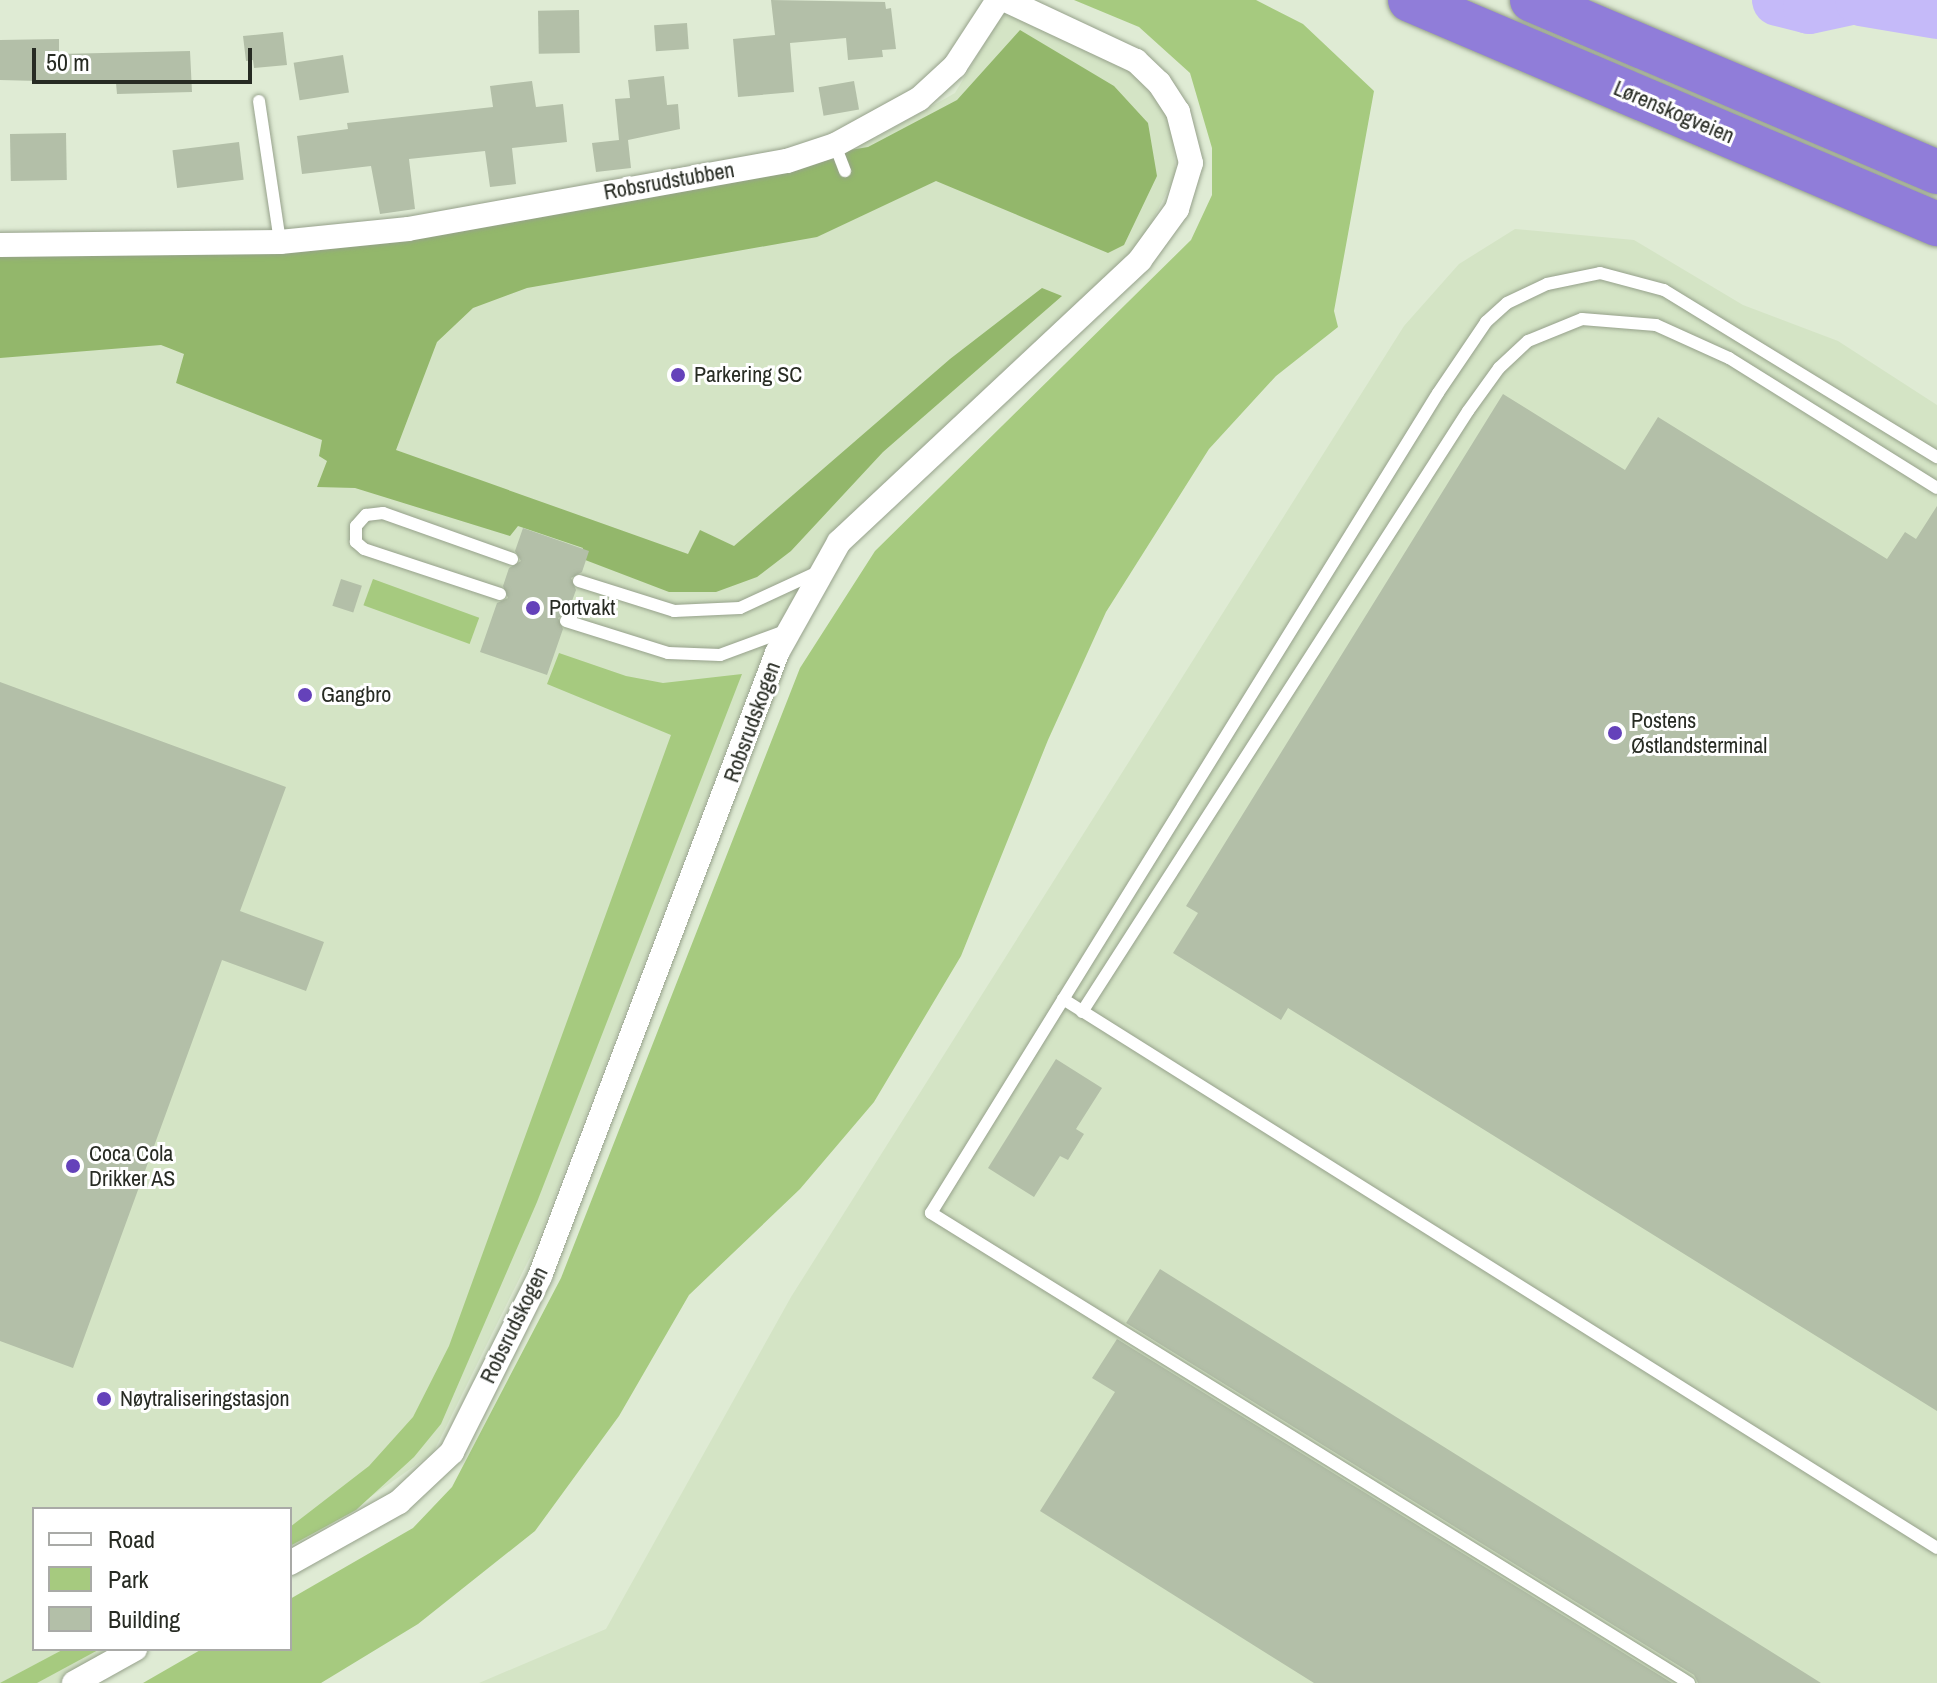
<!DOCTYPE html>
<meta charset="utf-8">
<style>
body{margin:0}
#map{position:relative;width:1937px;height:1683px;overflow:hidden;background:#dfebd4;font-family:"Archivo Narrow",sans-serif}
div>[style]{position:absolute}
.built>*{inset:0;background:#d4e4c5}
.green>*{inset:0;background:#a6ca7f;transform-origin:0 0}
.forest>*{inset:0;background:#93b76b}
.river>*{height:52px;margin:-26px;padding:0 26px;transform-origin:26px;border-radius:26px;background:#c5baf9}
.building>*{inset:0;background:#b3bfa8;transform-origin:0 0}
.roads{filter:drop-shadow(0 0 2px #96a18b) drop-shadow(0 0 2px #96a18b)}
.lane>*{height:12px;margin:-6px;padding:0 6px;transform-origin:6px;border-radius:6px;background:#fff}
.street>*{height:24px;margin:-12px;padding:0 12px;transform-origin:12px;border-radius:12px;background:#fff}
.highway>*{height:44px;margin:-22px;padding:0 22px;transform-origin:22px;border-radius:22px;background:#907dd9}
.dots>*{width:22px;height:22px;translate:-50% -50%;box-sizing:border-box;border:4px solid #fff;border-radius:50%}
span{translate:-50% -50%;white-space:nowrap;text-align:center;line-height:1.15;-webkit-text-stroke:6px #fff;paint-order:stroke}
.street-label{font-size:22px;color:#272b23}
.poi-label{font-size:22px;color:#272b23}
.left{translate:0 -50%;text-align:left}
.legend{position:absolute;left:32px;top:1507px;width:260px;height:144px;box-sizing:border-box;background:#fff;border:2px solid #a9aaa7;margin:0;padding:10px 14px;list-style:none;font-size:24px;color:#272b23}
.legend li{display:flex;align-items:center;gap:16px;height:40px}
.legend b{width:40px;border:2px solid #a9aaa7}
.scale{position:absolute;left:32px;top:48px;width:220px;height:36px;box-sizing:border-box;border:4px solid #272b23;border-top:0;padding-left:10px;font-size:24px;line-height:28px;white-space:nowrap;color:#272b23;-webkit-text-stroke:6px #fff;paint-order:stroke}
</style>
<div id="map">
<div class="built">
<div style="clip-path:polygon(1008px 4px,1126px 65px,1170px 117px,1176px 174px,1133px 259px,1022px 353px,831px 536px,762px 655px,537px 1243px,433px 1453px,290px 1553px,290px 1509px,34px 1509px,34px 1649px,121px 1649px,60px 1683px,0 1683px,0 255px,405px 220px,813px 153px,876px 138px,955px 93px)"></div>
<div style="clip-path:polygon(1515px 229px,1634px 240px,1743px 305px,1838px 341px,1937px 405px,1937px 1683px,479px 1683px,606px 1629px,791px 1297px,1404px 326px,1459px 264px)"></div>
</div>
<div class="green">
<div style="clip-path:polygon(1074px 0,1256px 0,1303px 24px,1374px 91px,1334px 311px,1338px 327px,1276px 376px,1209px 449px,1106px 612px,1048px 740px,961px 956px,874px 1102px,800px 1189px,689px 1295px,619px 1416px,535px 1531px,418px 1624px,321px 1683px,143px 1683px,202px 1649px,290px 1649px,290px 1599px,413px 1528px,452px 1487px,561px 1278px,800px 668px,875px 551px,1191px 240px,1212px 195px,1212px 148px,1190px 73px,1139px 27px)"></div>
<div style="left:373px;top:579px;width:113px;height:28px;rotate:20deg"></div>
<div style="clip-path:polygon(559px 653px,626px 676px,663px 683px,742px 674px,537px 1202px,441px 1424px,414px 1457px,356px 1510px,290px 1546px,290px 1527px,369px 1466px,413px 1417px,449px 1346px,671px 735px,547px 684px)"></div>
<div style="clip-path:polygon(64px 1649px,100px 1649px,37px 1683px,0 1683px)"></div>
</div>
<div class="forest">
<div style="clip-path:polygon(1020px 30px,1114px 86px,1148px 123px,1157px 176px,1124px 245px,1108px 253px,936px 181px,817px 237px,527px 288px,473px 308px,437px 342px,396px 450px,688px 554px,700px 530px,734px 546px,950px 359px,1042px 288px,1062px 296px,883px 452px,791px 551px,757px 577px,716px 592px,669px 592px,580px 558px,583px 548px,518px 526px,510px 536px,355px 488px,317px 487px,327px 461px,319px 456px,322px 440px,176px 383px,184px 354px,161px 345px,0 358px,0 248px,411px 224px,868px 147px,957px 100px)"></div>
</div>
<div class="river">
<div style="left:1778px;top:0;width:32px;rotate:14deg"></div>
<div style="left:1809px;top:8px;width:39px;rotate:-12deg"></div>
<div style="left:1861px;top:0;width:77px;rotate:9.7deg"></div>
</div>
<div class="building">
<div style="clip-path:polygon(771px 0,885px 2px,886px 9px,891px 8px,896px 49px,882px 50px,883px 57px,848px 60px,846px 38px,790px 43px,794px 92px,738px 97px,733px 39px,775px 35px)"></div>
<div style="left:579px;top:10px;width:43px;height:41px;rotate:89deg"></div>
<div style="left:687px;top:23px;width:26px;height:33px;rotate:86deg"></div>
<div style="clip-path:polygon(283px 32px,287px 65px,254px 68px,253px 60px,246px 61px,243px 36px)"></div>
<div style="clip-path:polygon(59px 39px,59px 54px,190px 51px,192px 92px,117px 94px,116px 83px,0 80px,0 40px)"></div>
<div style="left:343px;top:55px;width:38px;height:50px;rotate:81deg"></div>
<div style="clip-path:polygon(664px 76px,667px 105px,678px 104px,680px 129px,628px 140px,631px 168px,596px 172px,592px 143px,619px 140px,615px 99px,630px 98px,628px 80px)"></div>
<div style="clip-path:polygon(532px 81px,536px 107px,563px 104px,567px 142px,512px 148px,516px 184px,490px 187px,485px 151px,409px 159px,415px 209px,380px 214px,371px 166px,302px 174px,297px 136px,348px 129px,347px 123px,493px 107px,490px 86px)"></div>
<div style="left:854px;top:81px;width:29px;height:36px;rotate:80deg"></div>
<div style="left:66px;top:133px;width:47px;height:56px;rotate:89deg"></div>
<div style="left:239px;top:142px;width:38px;height:67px;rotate:83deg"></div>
<div style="clip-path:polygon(1503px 394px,1625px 470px,1658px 417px,1887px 559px,1905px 532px,1916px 539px,1937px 506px,1937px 1411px,1288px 1008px,1281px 1020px,1173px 953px,1198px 913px,1186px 906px)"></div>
<div style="clip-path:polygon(523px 528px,589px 551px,582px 572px,571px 578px,576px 590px,568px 612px,558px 618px,563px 629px,547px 675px,480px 652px,497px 603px,508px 598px,503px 586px,509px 568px,521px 561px,515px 551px)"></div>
<div style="left:341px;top:579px;width:22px;height:28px;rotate:18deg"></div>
<div style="clip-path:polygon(0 682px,286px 787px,240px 911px,324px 942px,306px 991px,222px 960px,73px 1368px,0 1341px)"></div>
<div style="clip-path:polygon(1056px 1059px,1102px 1088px,1076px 1129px,1084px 1134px,1068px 1160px,1060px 1156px,1034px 1197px,988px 1168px)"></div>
<div style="clip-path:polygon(1160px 1269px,1821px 1683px,1698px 1683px,1694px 1675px,1126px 1323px)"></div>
<div style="clip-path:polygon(1117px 1339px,1672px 1683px,1314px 1683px,1040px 1511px,1115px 1392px,1092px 1378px)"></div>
</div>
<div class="roads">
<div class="lane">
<div style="left:259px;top:101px;width:143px;rotate:81.5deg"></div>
<div style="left:835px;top:145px;width:28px;rotate:69deg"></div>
<div style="left:579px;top:581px;width:100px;rotate:17.5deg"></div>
<div style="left:674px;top:611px;width:66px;rotate:-2.6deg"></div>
<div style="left:740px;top:608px;width:86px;rotate:-24.8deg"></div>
<div style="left:500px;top:594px;width:143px;rotate:-161.7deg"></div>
<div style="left:364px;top:549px;width:11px;rotate:-139deg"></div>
<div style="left:356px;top:542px;width:16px;rotate:-90deg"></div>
<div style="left:356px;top:526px;width:15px;rotate:-48deg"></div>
<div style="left:366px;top:515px;width:17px;rotate:-7deg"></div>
<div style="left:383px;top:513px;width:137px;rotate:19.6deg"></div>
<div style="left:566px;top:621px;width:107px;rotate:17.4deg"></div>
<div style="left:668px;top:653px;width:52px;rotate:2.2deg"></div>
<div style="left:720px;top:655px;width:69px;rotate:-20.3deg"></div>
<div style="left:1063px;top:999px;width:1032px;rotate:32.13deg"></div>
<div style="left:1082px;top:1012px;width:714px;rotate:-57.29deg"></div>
<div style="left:1468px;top:411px;width:53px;rotate:-54.2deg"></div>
<div style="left:1499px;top:368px;width:40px;rotate:-43deg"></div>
<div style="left:1528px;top:341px;width:58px;rotate:-22.2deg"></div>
<div style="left:1582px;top:319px;width:74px;rotate:4.6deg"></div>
<div style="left:1656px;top:325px;width:80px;rotate:24.3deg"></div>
<div style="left:1729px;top:358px;width:245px;rotate:32deg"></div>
<div style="left:1689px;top:1683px;width:892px;rotate:-148.2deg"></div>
<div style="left:931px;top:1213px;width:964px;rotate:-58.27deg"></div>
<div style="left:1438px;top:393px;width:86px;rotate:-55.9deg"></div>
<div style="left:1486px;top:322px;width:28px;rotate:-42deg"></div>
<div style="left:1507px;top:303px;width:44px;rotate:-25.4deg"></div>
<div style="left:1547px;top:284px;width:54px;rotate:-11.7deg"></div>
<div style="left:1600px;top:273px;width:66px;rotate:14.9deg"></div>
<div style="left:1664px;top:290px;width:320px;rotate:31.5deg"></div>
</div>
<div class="street">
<div style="left:0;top:245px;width:280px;rotate:-0.6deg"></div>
<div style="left:280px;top:242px;width:129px;rotate:-5.8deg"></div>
<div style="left:408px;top:229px;width:385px;rotate:-10.2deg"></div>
<div style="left:787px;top:161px;width:51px;rotate:-18.4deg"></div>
<div style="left:835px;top:145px;width:96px;rotate:-28.7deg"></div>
<div style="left:919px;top:99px;width:49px;rotate:-42.5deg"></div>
<div style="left:955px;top:66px;width:79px;rotate:-56.9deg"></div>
<div style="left:290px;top:1563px;width:125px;rotate:-29.2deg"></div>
<div style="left:399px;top:1502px;width:73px;rotate:-43.3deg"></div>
<div style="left:452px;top:1452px;width:197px;rotate:-63.4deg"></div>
<div style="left:540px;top:1276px;width:667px;rotate:-69.17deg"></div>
<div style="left:777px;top:653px;width:127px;rotate:-60.8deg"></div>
<div style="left:839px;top:542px;width:412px;rotate:-43.1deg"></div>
<div style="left:1140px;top:260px;width:63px;rotate:-54deg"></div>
<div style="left:1177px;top:209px;width:48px;rotate:-73.1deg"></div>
<div style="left:1191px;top:163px;width:53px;rotate:-104.3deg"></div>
<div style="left:1178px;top:112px;width:35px;rotate:-123deg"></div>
<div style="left:1159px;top:83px;width:32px;rotate:-136deg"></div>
<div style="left:1136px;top:61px;width:144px;rotate:-154.9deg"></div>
<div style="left:74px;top:1683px;width:70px;rotate:-29.1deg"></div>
</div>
<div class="highway">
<div style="left:1410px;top:0;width:573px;rotate:23.03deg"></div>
<div style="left:1532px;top:0;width:440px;rotate:23deg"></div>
</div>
</div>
<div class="dots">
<div style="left:678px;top:375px;background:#6542ba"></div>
<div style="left:533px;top:608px;background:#6542ba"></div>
<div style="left:305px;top:695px;background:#6542ba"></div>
<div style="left:1615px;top:733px;background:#6542ba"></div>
<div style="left:73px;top:1166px;background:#6542ba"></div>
<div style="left:104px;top:1399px;background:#6542ba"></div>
</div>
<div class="street-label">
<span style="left:1674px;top:112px;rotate:23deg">Lørenskogveien</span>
<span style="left:669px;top:181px;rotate:-10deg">Robsrudstubben</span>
<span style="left:752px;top:722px;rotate:-70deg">Robsrudskogen</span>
<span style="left:514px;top:1325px;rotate:-64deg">Robsrudskogen</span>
</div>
<div class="poi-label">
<span class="left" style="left:694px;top:375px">Parkering SC</span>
<span class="left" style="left:549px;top:608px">Portvakt</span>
<span class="left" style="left:321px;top:695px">Gangbro</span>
<span class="left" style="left:1631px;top:733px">Postens<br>Østlandsterminal</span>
<span class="left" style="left:89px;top:1166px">Coca Cola<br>Drikker AS</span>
<span class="left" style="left:120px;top:1399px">Nøytraliseringstasjon</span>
</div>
<ul class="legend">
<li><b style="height:10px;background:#fff"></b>Road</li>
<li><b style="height:22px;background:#a6ca7f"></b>Park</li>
<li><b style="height:22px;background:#b3bfa8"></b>Building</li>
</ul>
<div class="scale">50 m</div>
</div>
